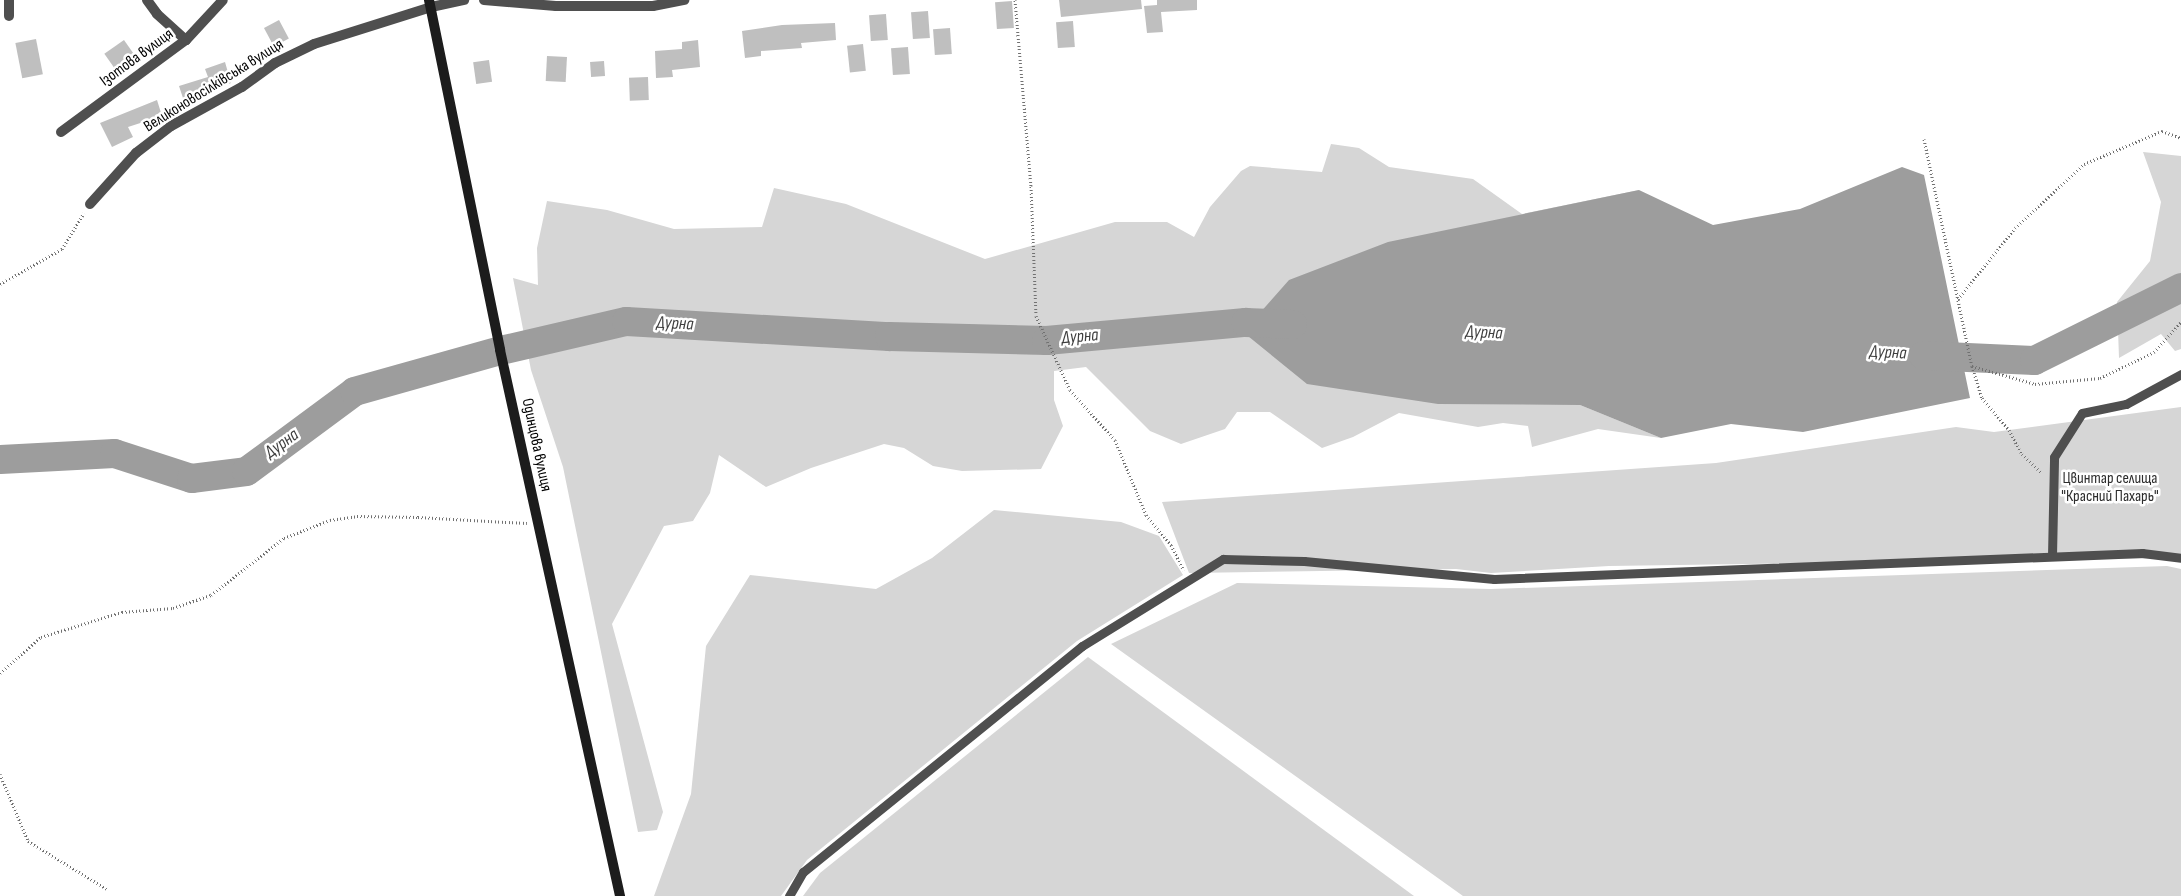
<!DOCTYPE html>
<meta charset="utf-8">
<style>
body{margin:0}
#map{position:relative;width:2181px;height:896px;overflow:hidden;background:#fff;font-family:"Sofia Sans Condensed",sans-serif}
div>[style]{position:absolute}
.green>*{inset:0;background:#d6d6d6}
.water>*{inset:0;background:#9d9d9d}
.river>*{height:29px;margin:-14.5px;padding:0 14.5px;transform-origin:14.5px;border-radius:14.5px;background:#9d9d9d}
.building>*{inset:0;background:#bfbfbf;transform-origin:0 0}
.path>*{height:3px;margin-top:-1.5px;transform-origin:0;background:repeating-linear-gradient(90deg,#717171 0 1px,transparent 0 3.5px)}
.service>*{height:9px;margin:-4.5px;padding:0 4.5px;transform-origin:4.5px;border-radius:4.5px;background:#4f4f4f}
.minor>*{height:10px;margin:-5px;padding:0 5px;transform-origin:5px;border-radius:5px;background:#4f4f4f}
.secondary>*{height:10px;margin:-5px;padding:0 5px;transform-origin:5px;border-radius:5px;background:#1c1c1c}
span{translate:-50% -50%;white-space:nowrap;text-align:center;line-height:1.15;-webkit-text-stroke:5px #fff;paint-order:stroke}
.street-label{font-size:16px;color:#000}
.park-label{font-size:16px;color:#2d2d2d}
.water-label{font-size:18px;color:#3e3e3e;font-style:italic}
</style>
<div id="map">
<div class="green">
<div style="clip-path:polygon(1331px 144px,1359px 148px,1389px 167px,1473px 179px,1522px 214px,1639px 190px,1580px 405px,1661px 438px,1598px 429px,1532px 447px,1528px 426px,1503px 423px,1478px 427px,1399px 413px,1353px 437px,1322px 448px,1270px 412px,1237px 412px,1225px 429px,1181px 444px,1150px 431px,1086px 367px,1054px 371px,1054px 400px,1063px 426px,1041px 469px,962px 471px,933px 466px,904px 448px,884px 444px,811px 468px,766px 487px,719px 455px,710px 493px,693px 521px,664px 526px,612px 624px,663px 812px,657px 830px,638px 832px,563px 467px,531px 370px,513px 278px,538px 285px,537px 248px,547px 201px,607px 210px,674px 229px,762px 227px,774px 188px,846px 204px,985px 259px,1115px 222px,1167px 222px,1194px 237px,1210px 207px,1241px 171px,1250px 166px,1322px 172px)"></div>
<div style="clip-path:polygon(2143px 152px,2181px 156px,2181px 349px,2175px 351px,2161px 334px,2119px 358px,2117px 302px,2150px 261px,2161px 202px)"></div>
<div style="clip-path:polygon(2181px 407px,2181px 558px,1609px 566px,1491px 573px,1456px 569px,1189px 573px,1162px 502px,1716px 463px,1956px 427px,1994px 432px)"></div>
<div style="clip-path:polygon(994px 510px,1121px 522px,1159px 536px,1183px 575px,1077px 641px,807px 860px,781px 896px,654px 896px,691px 794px,706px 646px,750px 575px,876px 589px,932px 558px)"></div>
<div style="clip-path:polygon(2167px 566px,2181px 569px,2181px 896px,1463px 896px,1111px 644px,1237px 583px,1491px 589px)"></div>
<div style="clip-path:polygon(1088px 657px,1414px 896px,803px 896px,820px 873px)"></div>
</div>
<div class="water">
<div style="clip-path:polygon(1902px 167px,1924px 175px,1970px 398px,1803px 432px,1731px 424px,1661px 438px,1580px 405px,1438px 404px,1307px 384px,1243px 332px,1289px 280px,1388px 242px,1639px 190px,1713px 225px,1800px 209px)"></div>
</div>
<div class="river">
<div style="left:1923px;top:355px;width:111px;rotate:2.6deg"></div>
<div style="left:2034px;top:360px;width:164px;rotate:-26.4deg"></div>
<div style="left:0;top:459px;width:114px;rotate:-3deg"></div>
<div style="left:114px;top:453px;width:81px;rotate:18deg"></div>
<div style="left:191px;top:478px;width:55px;rotate:-7.3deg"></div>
<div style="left:246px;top:471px;width:134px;rotate:-36.5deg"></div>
<div style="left:354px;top:391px;width:152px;rotate:-15.7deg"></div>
<div style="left:500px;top:350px;width:129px;rotate:-13deg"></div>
<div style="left:626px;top:321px;width:263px;rotate:3.3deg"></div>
<div style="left:889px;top:336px;width:157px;rotate:1.5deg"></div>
<div style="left:1046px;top:340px;width:200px;rotate:-5.2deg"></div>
<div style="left:1245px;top:322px;width:47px;rotate:2.4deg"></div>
</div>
<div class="building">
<div style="clip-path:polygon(1059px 0,1141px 0,1142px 9px,1061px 17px)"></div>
<div style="clip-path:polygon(1157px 0,1197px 0,1197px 10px,1161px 12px,1163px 32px,1147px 33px,1144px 6px,1157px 5px)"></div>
<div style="left:1012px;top:1px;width:27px;height:17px;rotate:86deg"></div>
<div style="left:928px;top:11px;width:27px;height:17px;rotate:86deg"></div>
<div style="left:886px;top:14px;width:26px;height:17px;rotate:86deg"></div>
<div style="left:279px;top:20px;width:21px;height:17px;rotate:62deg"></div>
<div style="left:1073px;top:21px;width:26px;height:17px;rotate:86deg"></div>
<div style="clip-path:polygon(835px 23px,836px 40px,801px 43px,802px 48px,761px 51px,761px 56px,745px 58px,742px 31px,782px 25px)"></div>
<div style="left:950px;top:28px;width:26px;height:17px;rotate:86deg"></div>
<div style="left:36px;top:39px;width:36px;height:21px;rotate:79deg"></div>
<div style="left:124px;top:40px;width:19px;height:24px;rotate:55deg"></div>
<div style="clip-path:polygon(698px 40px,700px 67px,672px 70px,673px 77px,656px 78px,655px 51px,682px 49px,682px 42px)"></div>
<div style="left:863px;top:44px;width:27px;height:16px;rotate:84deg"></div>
<div style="left:908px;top:47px;width:27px;height:17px;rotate:86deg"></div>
<div style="left:547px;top:56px;width:20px;height:25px;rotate:3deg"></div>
<div style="left:489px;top:60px;width:22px;height:16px;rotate:82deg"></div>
<div style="left:604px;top:61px;width:15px;height:14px;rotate:86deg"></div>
<div style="clip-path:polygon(225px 62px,231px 83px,184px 101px,179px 86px,208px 77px,205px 69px)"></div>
<div style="left:648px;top:77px;width:23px;height:19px;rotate:88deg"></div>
<div style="clip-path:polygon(157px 100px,162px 116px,128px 127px,133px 137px,112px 147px,100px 123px)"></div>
</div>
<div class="path">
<div style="left:1015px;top:0;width:187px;rotate:85.1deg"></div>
<div style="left:1031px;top:186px;width:130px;rotate:87.8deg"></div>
<div style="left:1036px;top:316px;width:81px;rotate:65.3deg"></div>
<div style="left:1070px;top:390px;width:67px;rotate:48deg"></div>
<div style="left:1115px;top:440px;width:81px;rotate:67.5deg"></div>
<div style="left:1146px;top:515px;width:39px;rotate:50deg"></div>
<div style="left:1171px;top:545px;width:28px;rotate:63deg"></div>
<div style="left:1924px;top:139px;width:232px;rotate:78.1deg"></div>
<div style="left:1972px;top:366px;width:34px;rotate:73deg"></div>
<div style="left:1982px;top:398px;width:42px;rotate:49.8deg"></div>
<div style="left:2009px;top:430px;width:27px;rotate:62deg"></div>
<div style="left:2022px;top:454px;width:28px;rotate:44deg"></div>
<div style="left:0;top:284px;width:71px;rotate:-29.4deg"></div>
<div style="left:62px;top:249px;width:42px;rotate:-58.6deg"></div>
<div style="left:1958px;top:299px;width:91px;rotate:-51.2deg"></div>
<div style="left:2015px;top:228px;width:94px;rotate:-42.8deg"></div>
<div style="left:2084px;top:164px;width:85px;rotate:-22.9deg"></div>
<div style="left:2162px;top:131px;width:20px;rotate:20deg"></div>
<div style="left:1972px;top:366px;width:66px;rotate:15.9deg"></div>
<div style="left:2035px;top:384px;width:65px;rotate:-5.3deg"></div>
<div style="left:2100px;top:378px;width:60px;rotate:-25.7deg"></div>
<div style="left:2154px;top:352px;width:40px;rotate:-48deg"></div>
<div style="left:0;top:673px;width:55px;rotate:-41.3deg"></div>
<div style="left:41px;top:637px;width:85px;rotate:-17.2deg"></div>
<div style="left:122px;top:612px;width:51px;rotate:-4.5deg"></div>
<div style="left:173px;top:608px;width:40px;rotate:-18.9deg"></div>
<div style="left:211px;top:595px;width:93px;rotate:-38deg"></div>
<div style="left:284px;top:538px;width:49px;rotate:-21.4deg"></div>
<div style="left:330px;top:520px;width:27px;rotate:-8deg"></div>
<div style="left:357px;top:516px;width:61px;rotate:0.9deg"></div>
<div style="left:418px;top:517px;width:109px;rotate:3.2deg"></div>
<div style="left:0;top:774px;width:73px;rotate:67.3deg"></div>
<div style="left:28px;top:841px;width:92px;rotate:31.3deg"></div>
</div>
<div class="service">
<div style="left:2052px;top:556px;width:99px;rotate:-88.8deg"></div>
<div style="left:2054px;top:457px;width:52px;rotate:-57.5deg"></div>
<div style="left:2082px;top:413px;width:45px;rotate:-11.6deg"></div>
<div style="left:2126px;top:404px;width:63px;rotate:-28.6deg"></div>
<div style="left:789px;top:896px;width:28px;rotate:-60deg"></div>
<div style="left:803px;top:872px;width:359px;rotate:-39deg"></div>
<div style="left:1082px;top:646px;width:166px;rotate:-31.7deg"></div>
<div style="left:1223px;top:559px;width:81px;rotate:1.4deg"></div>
<div style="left:1304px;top:561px;width:191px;rotate:5.4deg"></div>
<div style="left:1494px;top:579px;width:649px;rotate:-2.3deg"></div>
<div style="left:2142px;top:553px;width:39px;rotate:7deg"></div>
</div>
<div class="minor">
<div style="left:9px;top:0;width:16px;rotate:90deg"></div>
<div style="left:147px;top:0;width:17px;rotate:54deg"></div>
<div style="left:157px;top:14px;width:39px;rotate:42deg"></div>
<div style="left:484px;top:0;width:72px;rotate:4.8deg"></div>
<div style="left:556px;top:6px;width:97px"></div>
<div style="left:653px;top:6px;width:32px;rotate:-11deg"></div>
<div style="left:61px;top:132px;width:155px;rotate:-36.4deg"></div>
<div style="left:186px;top:40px;width:54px;rotate:-47.2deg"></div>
<div style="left:90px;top:204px;width:69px;rotate:-48deg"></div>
<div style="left:136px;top:153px;width:44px;rotate:-37.6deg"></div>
<div style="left:171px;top:126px;width:81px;rotate:-28.8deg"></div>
<div style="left:242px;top:87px;width:41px;rotate:-36deg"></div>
<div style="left:275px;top:63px;width:43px;rotate:-26deg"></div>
<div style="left:314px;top:44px;width:123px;rotate:-17.5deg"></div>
<div style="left:431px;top:7px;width:34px;rotate:-12deg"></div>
</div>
<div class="secondary">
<div style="left:429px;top:0;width:357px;rotate:78.5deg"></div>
<div style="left:500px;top:350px;width:559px;rotate:77.6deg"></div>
</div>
<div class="street-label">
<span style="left:137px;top:58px;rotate:-36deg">Ізотова вулиця</span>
<span style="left:214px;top:86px;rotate:-32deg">Великоновосілківська вулиця</span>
<span style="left:536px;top:445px;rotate:78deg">Одинцова вулиця</span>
</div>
<div class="park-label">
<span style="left:2110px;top:488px">Цвинтар селища<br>"Красний Пахарь"</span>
</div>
<div class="water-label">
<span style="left:675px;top:324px;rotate:3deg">Дурна</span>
<span style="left:1484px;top:333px;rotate:3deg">Дурна</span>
<span style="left:1080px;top:337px;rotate:-5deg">Дурна</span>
<span style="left:1888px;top:353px;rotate:3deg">Дурна</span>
<span style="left:282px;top:444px;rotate:-36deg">Дурна</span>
</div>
</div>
